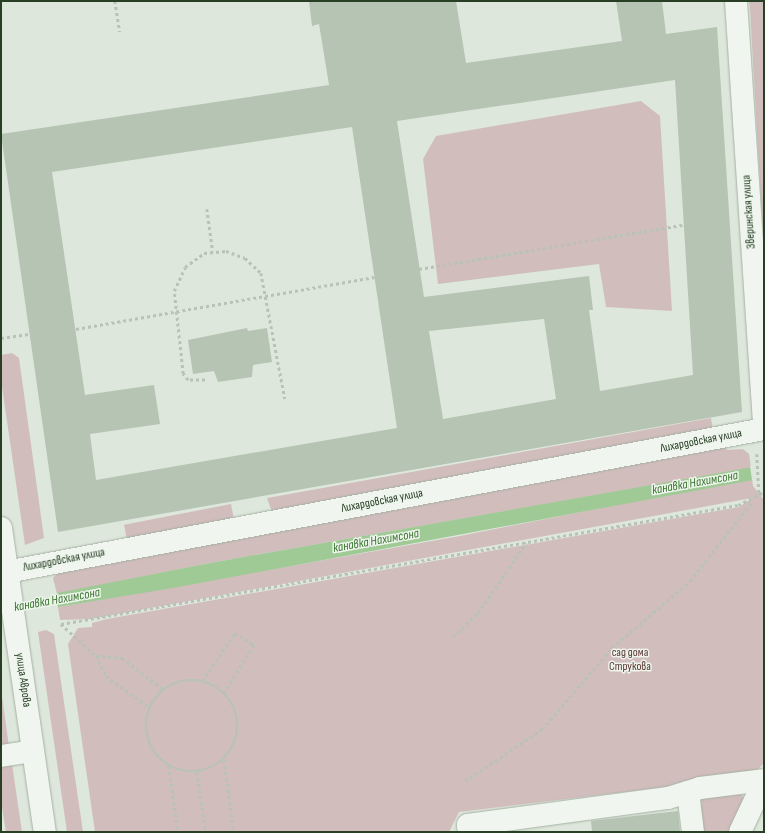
<!DOCTYPE html>
<meta charset="utf-8">
<style>
body{margin:0}
#map{position:relative;width:765px;height:833px;overflow:hidden;background:#dee7dc;font-family:"Sofia Sans Condensed",sans-serif}
div>[style]{position:absolute}
.green>*{inset:0;background:#d2bdbd;transform-origin:0 0}
.water>*{inset:0;background:#a0ca95}
.pier>*{inset:0;background:#dee7dc}
.building>*{inset:0;background:#b5c4b3}
.path>*{height:2.5px;margin-top:-1.25px;transform-origin:0;background:repeating-linear-gradient(90deg,#b8c2b6 0 3px,transparent 0 6px)}
.path>.ring{margin:-1.25px;padding:0;box-sizing:content-box;background:none;border:2.5px solid #b8c2b6;border-radius:50%}
.roads{filter:drop-shadow(0 0 1px #a4b1a1) drop-shadow(0 0 1px #a4b1a1)}
.minor>*{height:22px;margin:-11px;padding:0 11px;transform-origin:11px;border-radius:11px;background:#f0f6ef}
span{translate:-50% -50%;white-space:nowrap;text-align:center;line-height:1.15;-webkit-text-stroke:3px #edf5ec;paint-order:stroke}
.street-label{font-size:12px;color:#283e25}
.park-label{font-size:12px;color:#5b3532}
.water-label{font-size:13px;color:#3a742e;font-style:italic}
.frame{position:absolute;inset:0;border:2px solid #283e25;pointer-events:none}
</style>
<div id="map">
<div class="green">
<div style="clip-path:polygon(749px 1px,764px 1px,764px 254px,750px 8px)"></div>
<div style="clip-path:polygon(641px 101px,660px 116px,672px 311px,606px 307px,599px 264px,438px 284px,423px 159px,436px 136px)"></div>
<div style="clip-path:polygon(12px 353px,19px 358px,44px 538px,25px 545px,1px 380px,1px 355px)"></div>
<div style="clip-path:polygon(711px 418px,713px 430px,272px 512px,267px 498px)"></div>
<div style="clip-path:polygon(726px 447px,727px 450px,743px 449px,749px 454px,751px 468px,210px 563px,57px 594px,53px 578px,59px 571px)"></div>
<div style="clip-path:polygon(752px 478px,753px 486px,764px 500px,764px 763px,757px 770px,691px 784px,459px 812px,449px 832px,95px 832px,68px 644px,78px 628px,92px 627px,92px 623px,107px 619px,739px 507px,752px 498px,91px 619px,60px 620px,58px 607px,460px 536px)"></div>
<div style="left:231px;top:504px;width:15px;height:109px;rotate:79deg"></div>
<div style="clip-path:polygon(46px 630px,54px 634px,83px 832px,67px 832px,38px 632px)"></div>
<div style="clip-path:polygon(1px 689px,9px 747px,1px 748px)"></div>
<div style="clip-path:polygon(12px 764px,22px 832px,6px 832px,1px 801px,1px 765px)"></div>
<div style="clip-path:polygon(739px 792px,745px 799px,731px 832px,702px 832px,701px 798px)"></div>
</div>
<div class="water">
<div style="clip-path:polygon(764px 465px,764px 478px,173px 588px,58px 607px,1px 604px,210px 563px)"></div>
</div>
<div class="pier">
<div style="clip-path:polygon(764px 463px,764px 480px,752px 480px,750px 466px)"></div>
<div style="clip-path:polygon(56px 592px,58px 609px,1px 622px,1px 602px)"></div>
</div>
<div class="building">
<div style="clip-path:polygon(evenodd,309px 1px,456px 1px,466px 63px,622px 41px,616px 1px,662px 1px,666px 34px,717px 27px,742px 412px,58px 532px,1px 134px,329px 85px,319px 24px,312px 26px,309px 1px,675px 80px,693px 375px,600px 391px,589px 310px,593px 310px,589px 276px,424px 297px,397px 121px,675px 80px,309px 1px,352px 127px,397px 428px,96px 480px,90px 434px,160px 424px,154px 385px,85px 395px,52px 172px,352px 127px,309px 1px,544px 319px,556px 399px,443px 419px,429px 331px,544px 319px)"></div>
<div style="clip-path:polygon(247px 328px,248px 331px,267px 328px,272px 362px,253px 365px,252px 377px,218px 382px,214px 371px,193px 374px,188px 340px)"></div>
<div style="clip-path:polygon(678px 811px,680px 832px,592px 832px,591px 821px)"></div>
</div>
<div class="path">
<div style="left:115px;top:1px;width:31px;rotate:81deg"></div>
<div style="left:207px;top:209px;width:43px;rotate:82.1deg"></div>
<div style="left:419px;top:269px;width:268px;rotate:-9.5deg"></div>
<div style="left:76px;top:329px;width:303px;rotate:-9.9deg"></div>
<div style="left:1px;top:338px;width:28px;rotate:-8deg"></div>
<div style="left:205px;top:380px;width:17px;rotate:180deg"></div>
<div style="left:188px;top:380px;width:8px;rotate:-130deg"></div>
<div style="left:183px;top:374px;width:83px;rotate:-96.2deg"></div>
<div style="left:174px;top:291px;width:26px;rotate:-65deg"></div>
<div style="left:185px;top:267px;width:24px;rotate:-36deg"></div>
<div style="left:204px;top:253px;width:22px;rotate:-5deg"></div>
<div style="left:226px;top:251px;width:20px;rotate:20deg"></div>
<div style="left:245px;top:258px;width:22px;rotate:43deg"></div>
<div style="left:261px;top:273px;width:128px;rotate:79.2deg"></div>
<div style="left:757px;top:454px;width:39px;rotate:87deg"></div>
<div style="left:61px;top:624px;width:687px;rotate:-9.97deg"></div>
<div style="left:738px;top:505px;width:29px;rotate:-27deg"></div>
<div style="left:61px;top:624px;width:47px;rotate:42.4deg"></div>
<div style="left:96px;top:656px;width:22px;rotate:63deg"></div>
<div style="left:106px;top:676px;width:54px;rotate:36deg"></div>
<div style="left:453px;top:637px;width:35px;rotate:-44deg"></div>
<div style="left:478px;top:613px;width:85px;rotate:-55.6deg"></div>
<div style="left:96px;top:656px;width:26px;rotate:4deg"></div>
<div style="left:122px;top:658px;width:53px;rotate:37.3deg"></div>
<div class="ring" style="left:146px;top:680px;width:89.5px;height:89.5px"></div>
<div style="left:202px;top:681px;width:58px;rotate:-55.5deg"></div>
<div style="left:235px;top:633px;width:22px;rotate:32deg"></div>
<div style="left:254px;top:645px;width:57px;rotate:122deg"></div>
<div style="left:224px;top:760px;width:73px;rotate:82.1deg"></div>
<div style="left:169px;top:766px;width:67px;rotate:82.2deg"></div>
<div style="left:197px;top:772px;width:61px;rotate:81.5deg"></div>
<div style="left:465px;top:781px;width:93px;rotate:-34deg"></div>
<div style="left:542px;top:729px;width:107px;rotate:-49.2deg"></div>
<div style="left:612px;top:648px;width:103px;rotate:-40.7deg"></div>
<div style="left:690px;top:581px;width:100px;rotate:-51.9deg"></div>
</div>
<div class="roads">
<div class="minor">
<div style="left:736px;top:1px;width:423px;rotate:86.2deg"></div>
<div style="left:1px;top:528px;width:307px;rotate:81.8deg"></div>
<div style="left:1px;top:573px;width:776px;rotate:-10.69deg"></div>
<div style="left:1px;top:756px;width:32px;rotate:-9deg"></div>
<div style="left:688px;top:792px;width:40px;rotate:82.9deg"></div>
<div style="left:469px;top:832px;width:7px;rotate:-98deg"></div>
<div style="left:468px;top:825px;width:202px;rotate:-7.7deg"></div>
<div style="left:668px;top:798px;width:34px;rotate:-17deg"></div>
<div style="left:700px;top:788px;width:64px;rotate:-7.1deg"></div>
<div style="left:740px;top:832px;width:56px;rotate:-64.8deg"></div>
</div>
</div>
<div class="street-label">
<span style="left:749px;top:212px;rotate:-94deg">Зверинская улица</span>
<span style="left:701px;top:441px;rotate:-11deg">Лихардовская улица</span>
<span style="left:382px;top:501px;rotate:-11deg">Лихардовская улица</span>
<span style="left:64px;top:560px;rotate:-11deg">Лихардовская улица</span>
<span style="left:23px;top:680px;rotate:82deg">улица Аврова</span>
</div>
<div class="park-label">
<span style="left:630px;top:660px">сад дома<br>Струкова</span>
</div>
<div class="water-label">
<span style="left:695px;top:483px;rotate:-10deg">канавка Нахимсона</span>
<span style="left:376px;top:541px;rotate:-10deg">канавка Нахимсона</span>
<span style="left:57px;top:600px;rotate:-10deg">канавка Нахимсона</span>
</div>
<div class="frame"></div>
</div>
